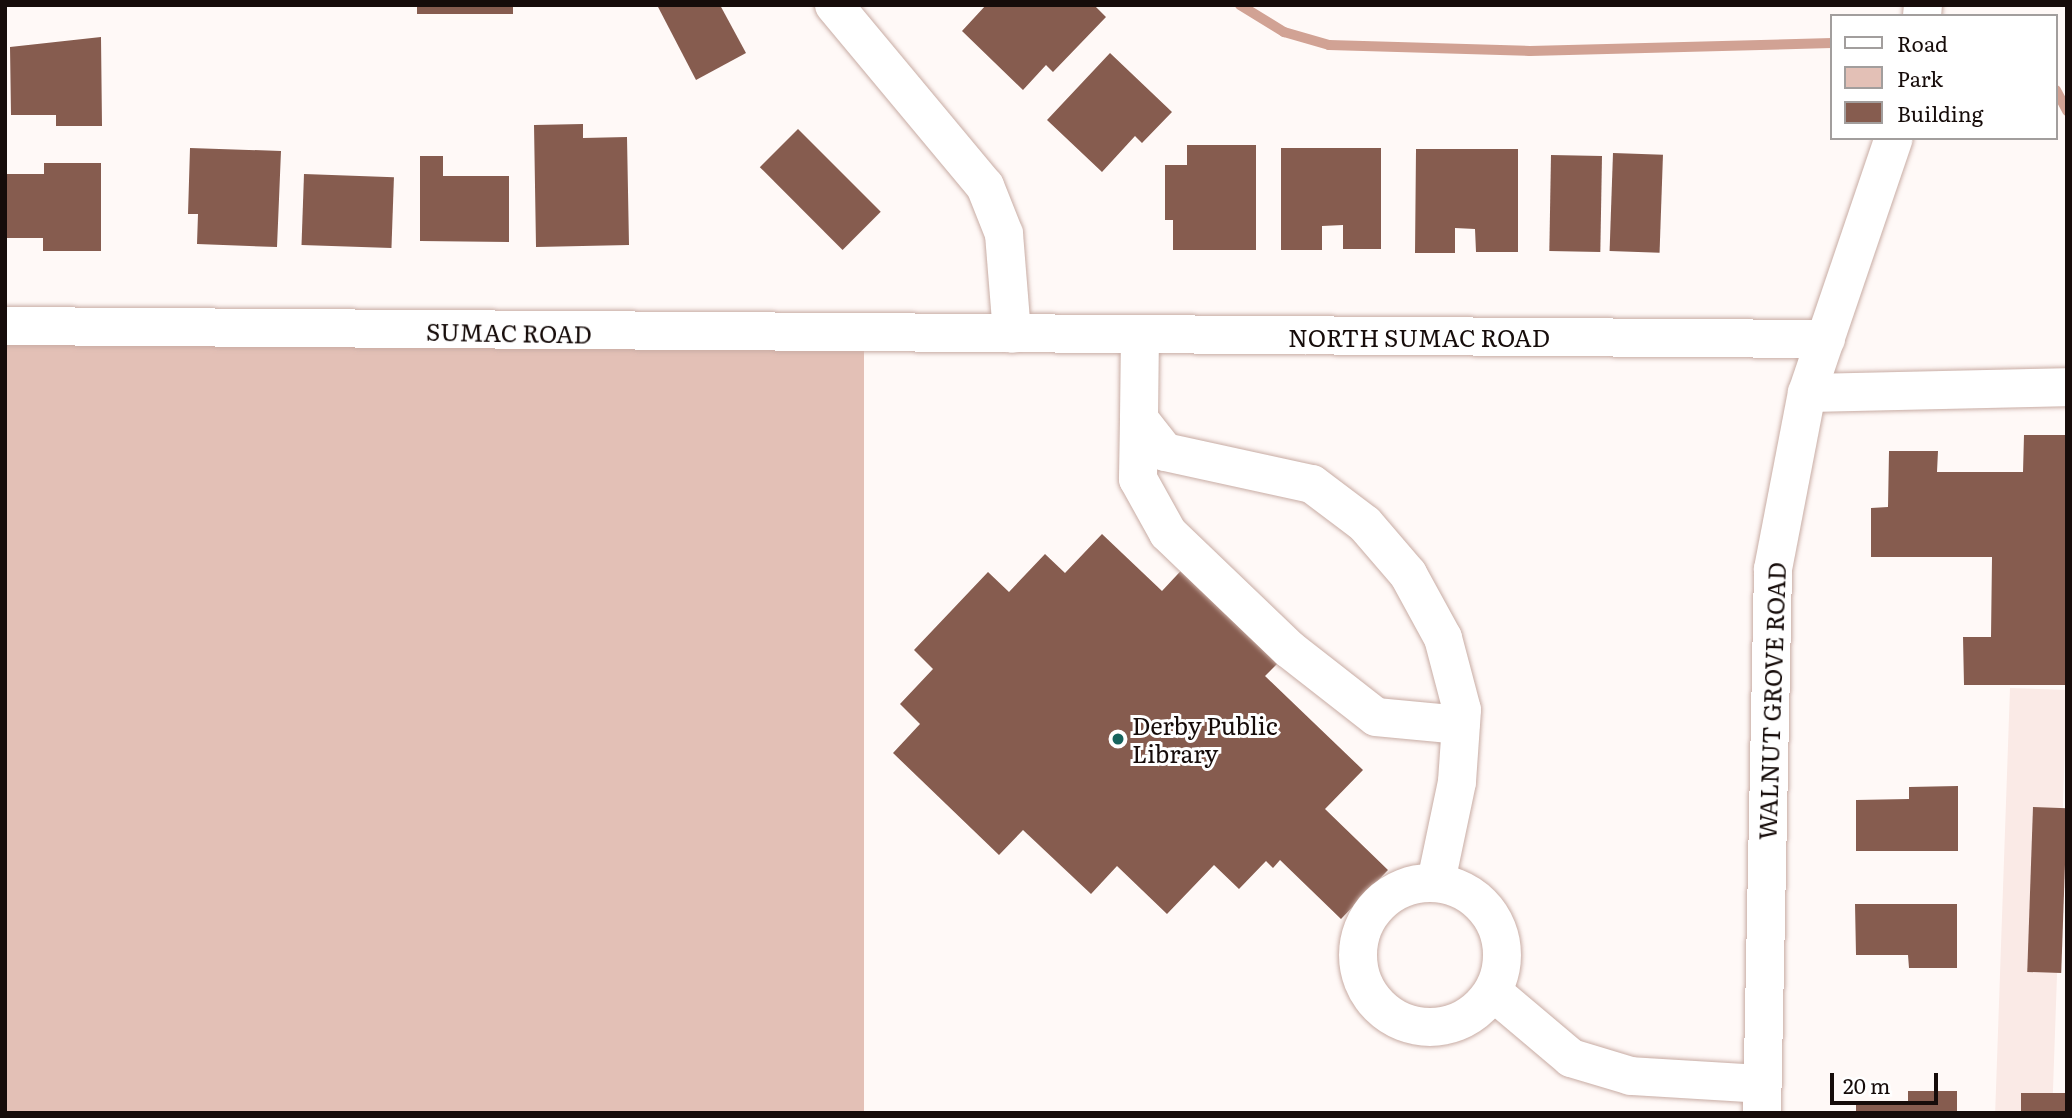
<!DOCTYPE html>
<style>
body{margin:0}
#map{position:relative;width:2072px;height:1118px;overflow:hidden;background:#fff9f7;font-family:Literata,serif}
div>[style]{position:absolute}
.built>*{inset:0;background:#faeae6;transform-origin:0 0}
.green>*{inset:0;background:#e3c0b6;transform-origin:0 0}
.stream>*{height:10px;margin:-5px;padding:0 5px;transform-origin:5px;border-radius:5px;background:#d1a294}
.building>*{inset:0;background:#865c4f;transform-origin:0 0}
.roads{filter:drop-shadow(0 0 2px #c8aca4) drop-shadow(0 0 2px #c8aca4)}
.minor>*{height:38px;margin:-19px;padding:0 19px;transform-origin:19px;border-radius:19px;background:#fff}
.minor>.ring{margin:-19px;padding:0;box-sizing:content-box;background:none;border:38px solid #fff;border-radius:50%}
.dots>*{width:19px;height:19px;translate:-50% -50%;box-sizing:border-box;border:4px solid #fff;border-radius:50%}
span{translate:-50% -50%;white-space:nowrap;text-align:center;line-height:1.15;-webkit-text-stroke:6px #fff;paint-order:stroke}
.street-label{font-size:24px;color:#160c0a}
.poi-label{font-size:24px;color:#160c0a}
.left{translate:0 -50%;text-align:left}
.frame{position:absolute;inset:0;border:7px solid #160c0a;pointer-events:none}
.legend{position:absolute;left:1830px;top:14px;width:228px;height:126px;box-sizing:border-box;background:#fff;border:2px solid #a29e9d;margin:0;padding:9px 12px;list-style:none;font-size:21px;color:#160c0a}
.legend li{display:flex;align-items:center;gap:14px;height:35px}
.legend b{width:35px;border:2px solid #a29e9d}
.scale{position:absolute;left:1830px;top:1073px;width:108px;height:32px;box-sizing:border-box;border:4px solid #160c0a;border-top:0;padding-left:9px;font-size:21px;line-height:24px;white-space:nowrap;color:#160c0a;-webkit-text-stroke:5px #fff;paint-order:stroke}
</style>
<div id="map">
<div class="built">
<div style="left:2010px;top:688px;width:57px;height:425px;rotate:2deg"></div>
</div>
<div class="green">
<div style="left:5px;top:326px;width:859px;height:787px"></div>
</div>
<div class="stream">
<div style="left:1240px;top:5px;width:52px;rotate:31.5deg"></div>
<div style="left:1284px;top:32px;width:47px;rotate:16.1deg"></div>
<div style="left:1329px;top:45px;width:201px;rotate:1.7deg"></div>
<div style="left:1530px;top:51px;width:302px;rotate:-1.5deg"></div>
<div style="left:2056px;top:90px;width:24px;rotate:62deg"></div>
</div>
<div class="building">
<div style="left:417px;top:5px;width:96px;height:9px"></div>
<div style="clip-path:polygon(657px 5px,720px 5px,746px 53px,696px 80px)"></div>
<div style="clip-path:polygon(986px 5px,1094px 5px,1106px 17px,1053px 72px,1046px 65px,1023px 90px,962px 31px)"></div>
<div style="clip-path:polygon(101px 37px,102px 126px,56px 126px,56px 115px,11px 115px,10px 47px)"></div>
<div style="clip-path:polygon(1110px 53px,1172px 112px,1142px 143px,1135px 136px,1102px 172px,1047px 120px)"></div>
<div style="clip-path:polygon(583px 124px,583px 138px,627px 137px,629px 245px,536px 247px,534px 125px)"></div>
<div style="left:798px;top:129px;width:117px;height:54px;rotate:45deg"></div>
<div style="clip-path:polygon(1187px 145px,1256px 145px,1256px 250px,1173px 250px,1173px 220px,1165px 220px,1165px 165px,1187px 165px)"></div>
<div style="clip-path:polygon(190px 148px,281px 151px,277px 247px,197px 244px,198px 214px,188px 214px)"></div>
<div style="clip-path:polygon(1281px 148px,1381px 148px,1381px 249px,1343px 249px,1343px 225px,1322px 226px,1322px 250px,1281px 250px)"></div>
<div style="clip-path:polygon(1416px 149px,1518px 149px,1518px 252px,1476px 252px,1475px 229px,1455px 228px,1455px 253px,1415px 253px)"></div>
<div style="left:1613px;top:153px;width:50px;height:98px;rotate:2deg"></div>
<div style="left:1551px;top:155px;width:51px;height:96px;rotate:1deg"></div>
<div style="clip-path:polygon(420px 156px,443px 156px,443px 176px,509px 176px,509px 242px,420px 241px)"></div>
<div style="clip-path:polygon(44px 163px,101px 163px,101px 251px,43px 251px,43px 238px,6px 238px,6px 174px,44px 174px)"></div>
<div style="left:304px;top:174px;width:90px;height:71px;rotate:2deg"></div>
<div style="clip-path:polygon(2024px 435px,2067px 435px,2067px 685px,1964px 685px,1963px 637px,1991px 637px,1992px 557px,1871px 557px,1871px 508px,1888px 507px,1889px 451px,1938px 451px,1937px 472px,2023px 472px)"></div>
<div style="clip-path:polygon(1102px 534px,1162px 591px,1204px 546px,1278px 663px,1265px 676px,1363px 770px,1325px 809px,1388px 870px,1341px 919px,1280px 860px,1273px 868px,1266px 861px,1239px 889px,1214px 865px,1167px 914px,1117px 866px,1091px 894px,1023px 830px,999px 855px,893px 753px,920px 724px,900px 704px,933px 669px,914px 650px,988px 572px,1009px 592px,1045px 554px,1065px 573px)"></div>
<div style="clip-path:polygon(1958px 786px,1958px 851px,1856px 851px,1856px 800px,1909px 799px,1909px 787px)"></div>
<div style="left:2033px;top:807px;width:34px;height:165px;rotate:2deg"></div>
<div style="clip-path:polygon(1855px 904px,1957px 904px,1957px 968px,1909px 968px,1908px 955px,1856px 955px)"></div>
<div style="clip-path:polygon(1908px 1091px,1957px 1091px,1957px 1113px,1856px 1113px,1856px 1104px,1908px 1104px)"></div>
<div style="left:2021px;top:1093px;width:46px;height:20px"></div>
</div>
<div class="roads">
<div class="minor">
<div style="left:834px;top:5px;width:236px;rotate:50.2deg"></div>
<div style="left:985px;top:186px;width:52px;rotate:68.4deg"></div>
<div style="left:1004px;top:234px;width:100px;rotate:85.4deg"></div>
<div style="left:1922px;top:16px;width:11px;rotate:-85deg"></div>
<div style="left:5px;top:326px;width:1821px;rotate:0.41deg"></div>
<div style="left:1140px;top:335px;width:84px;rotate:90.7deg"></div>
<div style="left:1139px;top:419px;width:42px;rotate:51.8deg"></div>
<div style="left:1165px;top:452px;width:150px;rotate:12.3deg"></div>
<div style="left:1312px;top:484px;width:66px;rotate:37deg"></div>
<div style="left:1365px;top:524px;width:66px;rotate:49.3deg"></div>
<div style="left:1408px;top:574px;width:73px;rotate:61.3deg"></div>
<div style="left:1443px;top:638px;width:74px;rotate:75.2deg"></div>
<div style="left:1462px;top:710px;width:72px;rotate:94deg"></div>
<div style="left:1457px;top:782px;width:102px;rotate:101.9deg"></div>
<div style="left:1807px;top:393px;width:260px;rotate:-1.3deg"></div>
<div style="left:1139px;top:419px;width:60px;rotate:91deg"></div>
<div style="left:1138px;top:479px;width:62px;rotate:60.9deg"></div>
<div style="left:1168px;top:533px;width:168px;rotate:43.8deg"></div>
<div style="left:1289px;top:649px;width:110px;rotate:38deg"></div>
<div style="left:1376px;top:717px;width:85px;rotate:5.4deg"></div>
<div class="ring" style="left:1358px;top:883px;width:106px;height:106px"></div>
<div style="left:1493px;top:992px;width:102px;rotate:40.2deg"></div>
<div style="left:1571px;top:1058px;width:63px;rotate:16.7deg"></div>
<div style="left:1631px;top:1076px;width:131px;rotate:3.5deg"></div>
<div style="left:1762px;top:1113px;width:544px;rotate:-88.84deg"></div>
<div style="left:1773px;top:569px;width:179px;rotate:-79.1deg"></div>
<div style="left:1807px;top:393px;width:269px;rotate:-71.2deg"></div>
</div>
</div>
<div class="dots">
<div style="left:1118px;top:739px;background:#16635d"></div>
</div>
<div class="street-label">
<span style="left:509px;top:332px;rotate:1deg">SUMAC ROAD</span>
<span style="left:1419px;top:337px">NORTH SUMAC ROAD</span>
<span style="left:1771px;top:701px;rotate:-88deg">WALNUT GROVE ROAD</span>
</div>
<div class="poi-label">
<span class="left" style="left:1132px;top:739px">Derby Public<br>Library</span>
</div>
<div class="frame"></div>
<ul class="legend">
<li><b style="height:9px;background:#fff"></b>Road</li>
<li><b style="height:19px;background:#e3c0b6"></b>Park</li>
<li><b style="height:19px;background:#865c4f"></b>Building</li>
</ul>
<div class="scale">20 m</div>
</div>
